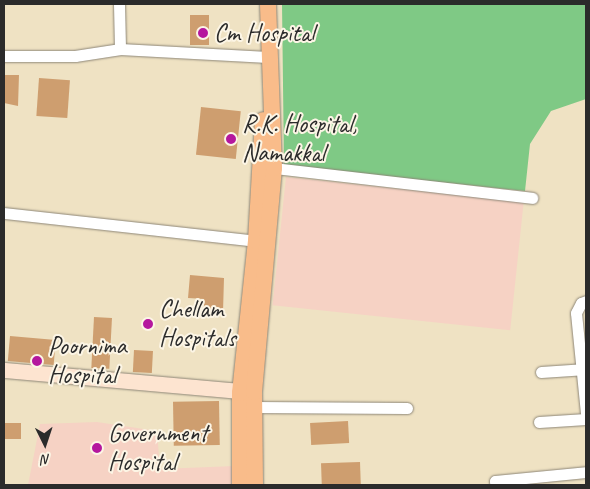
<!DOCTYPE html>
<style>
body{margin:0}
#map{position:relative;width:590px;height:489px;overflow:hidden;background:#efe2c3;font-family:Caveat,sans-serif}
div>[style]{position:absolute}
.built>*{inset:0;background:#f6d2c4;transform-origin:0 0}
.green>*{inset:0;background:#7fc985}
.building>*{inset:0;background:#ce9e6f;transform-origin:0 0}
.roads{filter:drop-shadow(0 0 1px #8d8677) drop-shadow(0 0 1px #8d8677)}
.street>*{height:11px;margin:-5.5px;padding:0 5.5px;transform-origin:5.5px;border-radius:5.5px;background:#fff}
.secondary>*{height:15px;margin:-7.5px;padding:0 7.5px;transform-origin:7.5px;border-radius:7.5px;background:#fde4d0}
.primary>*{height:16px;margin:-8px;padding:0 8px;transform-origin:8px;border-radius:8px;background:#f9bc8a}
.dots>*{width:14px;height:14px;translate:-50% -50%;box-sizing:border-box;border:2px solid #fcf5e5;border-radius:50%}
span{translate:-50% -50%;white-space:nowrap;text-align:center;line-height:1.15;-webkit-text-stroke:4px #fcf5e5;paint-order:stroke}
.poi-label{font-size:25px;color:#2b2b2b}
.left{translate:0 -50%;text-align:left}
.frame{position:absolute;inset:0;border:5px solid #2b2b2b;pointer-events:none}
.north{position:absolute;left:20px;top:419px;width:50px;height:50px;-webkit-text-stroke:4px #fcf5e5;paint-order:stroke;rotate:176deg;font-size:14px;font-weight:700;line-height:20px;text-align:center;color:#2b2b2b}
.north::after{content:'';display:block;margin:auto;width:18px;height:22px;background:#2b2b2b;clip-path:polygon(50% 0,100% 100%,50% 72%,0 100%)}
</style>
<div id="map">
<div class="built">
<div style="left:286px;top:177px;width:239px;height:129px;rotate:6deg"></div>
<div style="clip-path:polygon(97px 422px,157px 431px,160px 469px,235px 466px,235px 485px,28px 485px,40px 424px)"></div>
</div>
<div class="green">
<div style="clip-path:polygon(282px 4px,586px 4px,586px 99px,551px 111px,530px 144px,525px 191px,284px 166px)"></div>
</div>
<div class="building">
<div style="left:190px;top:15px;width:19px;height:30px"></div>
<div style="clip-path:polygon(4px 75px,19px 75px,18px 106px,4px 103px)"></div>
<div style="left:39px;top:78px;width:31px;height:38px;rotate:4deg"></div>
<div style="left:201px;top:107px;width:40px;height:48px;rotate:6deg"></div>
<div style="clip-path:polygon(190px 275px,224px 278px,223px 312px,204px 312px,204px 299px,188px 298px)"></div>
<div style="left:94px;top:317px;width:18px;height:51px;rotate:3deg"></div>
<div style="left:10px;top:336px;width:46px;height:25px;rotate:5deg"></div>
<div style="left:134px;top:350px;width:19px;height:22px;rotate:3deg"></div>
<div style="left:219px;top:401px;width:44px;height:46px;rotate:89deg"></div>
<div style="left:348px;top:421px;width:22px;height:38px;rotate:87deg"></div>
<div style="left:21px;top:423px;width:16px;height:17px;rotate:90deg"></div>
<div style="left:360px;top:462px;width:23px;height:39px;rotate:88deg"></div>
</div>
<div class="roads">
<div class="street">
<div style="left:119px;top:4px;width:45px;rotate:88.7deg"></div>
<div style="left:4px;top:56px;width:71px"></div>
<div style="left:75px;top:56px;width:46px;rotate:-8.8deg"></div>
<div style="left:120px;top:49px;width:148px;rotate:3.1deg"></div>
<div style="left:274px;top:168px;width:260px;rotate:6.6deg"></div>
<div style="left:4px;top:213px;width:254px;rotate:6.3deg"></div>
<div style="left:586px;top:301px;width:5px;rotate:158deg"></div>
<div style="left:581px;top:303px;width:11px;rotate:117deg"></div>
<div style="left:576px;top:313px;width:101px;rotate:84.3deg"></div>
<div style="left:541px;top:372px;width:45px;rotate:-3.8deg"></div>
<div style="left:253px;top:407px;width:154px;rotate:0.4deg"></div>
<div style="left:539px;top:422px;width:47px;rotate:-3.7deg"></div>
<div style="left:496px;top:485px;width:4px;rotate:-104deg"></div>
<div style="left:495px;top:481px;width:91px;rotate:-5.6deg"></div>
</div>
<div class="secondary">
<div style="left:4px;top:370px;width:249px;rotate:5.1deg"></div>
</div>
<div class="primary">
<div style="left:240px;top:485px;width:92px;rotate:-90deg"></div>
<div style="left:240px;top:393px;width:153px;rotate:-84deg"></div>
<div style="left:256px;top:241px;width:121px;rotate:-86.7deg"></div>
<div style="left:255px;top:485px;width:93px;rotate:-90.6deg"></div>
<div style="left:254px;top:392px;width:225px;rotate:-84.9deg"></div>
<div style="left:274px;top:168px;width:164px;rotate:-92.1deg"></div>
</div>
</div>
<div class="dots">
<div style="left:203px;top:33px;background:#b5179e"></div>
<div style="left:231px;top:139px;background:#b5179e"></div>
<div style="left:148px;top:324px;background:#b5179e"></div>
<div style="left:37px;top:361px;background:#b5179e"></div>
<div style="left:97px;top:448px;background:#b5179e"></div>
</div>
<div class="poi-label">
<span class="left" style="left:214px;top:33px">Cm Hospital</span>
<span class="left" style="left:242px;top:139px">R.K. Hospital,<br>Namakkal</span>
<span class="left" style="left:159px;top:324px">Chellam<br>Hospitals</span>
<span class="left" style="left:48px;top:361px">Poornima<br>Hospital</span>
<span class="left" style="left:108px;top:448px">Government<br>Hospital</span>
</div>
<div class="frame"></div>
<div class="north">N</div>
</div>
